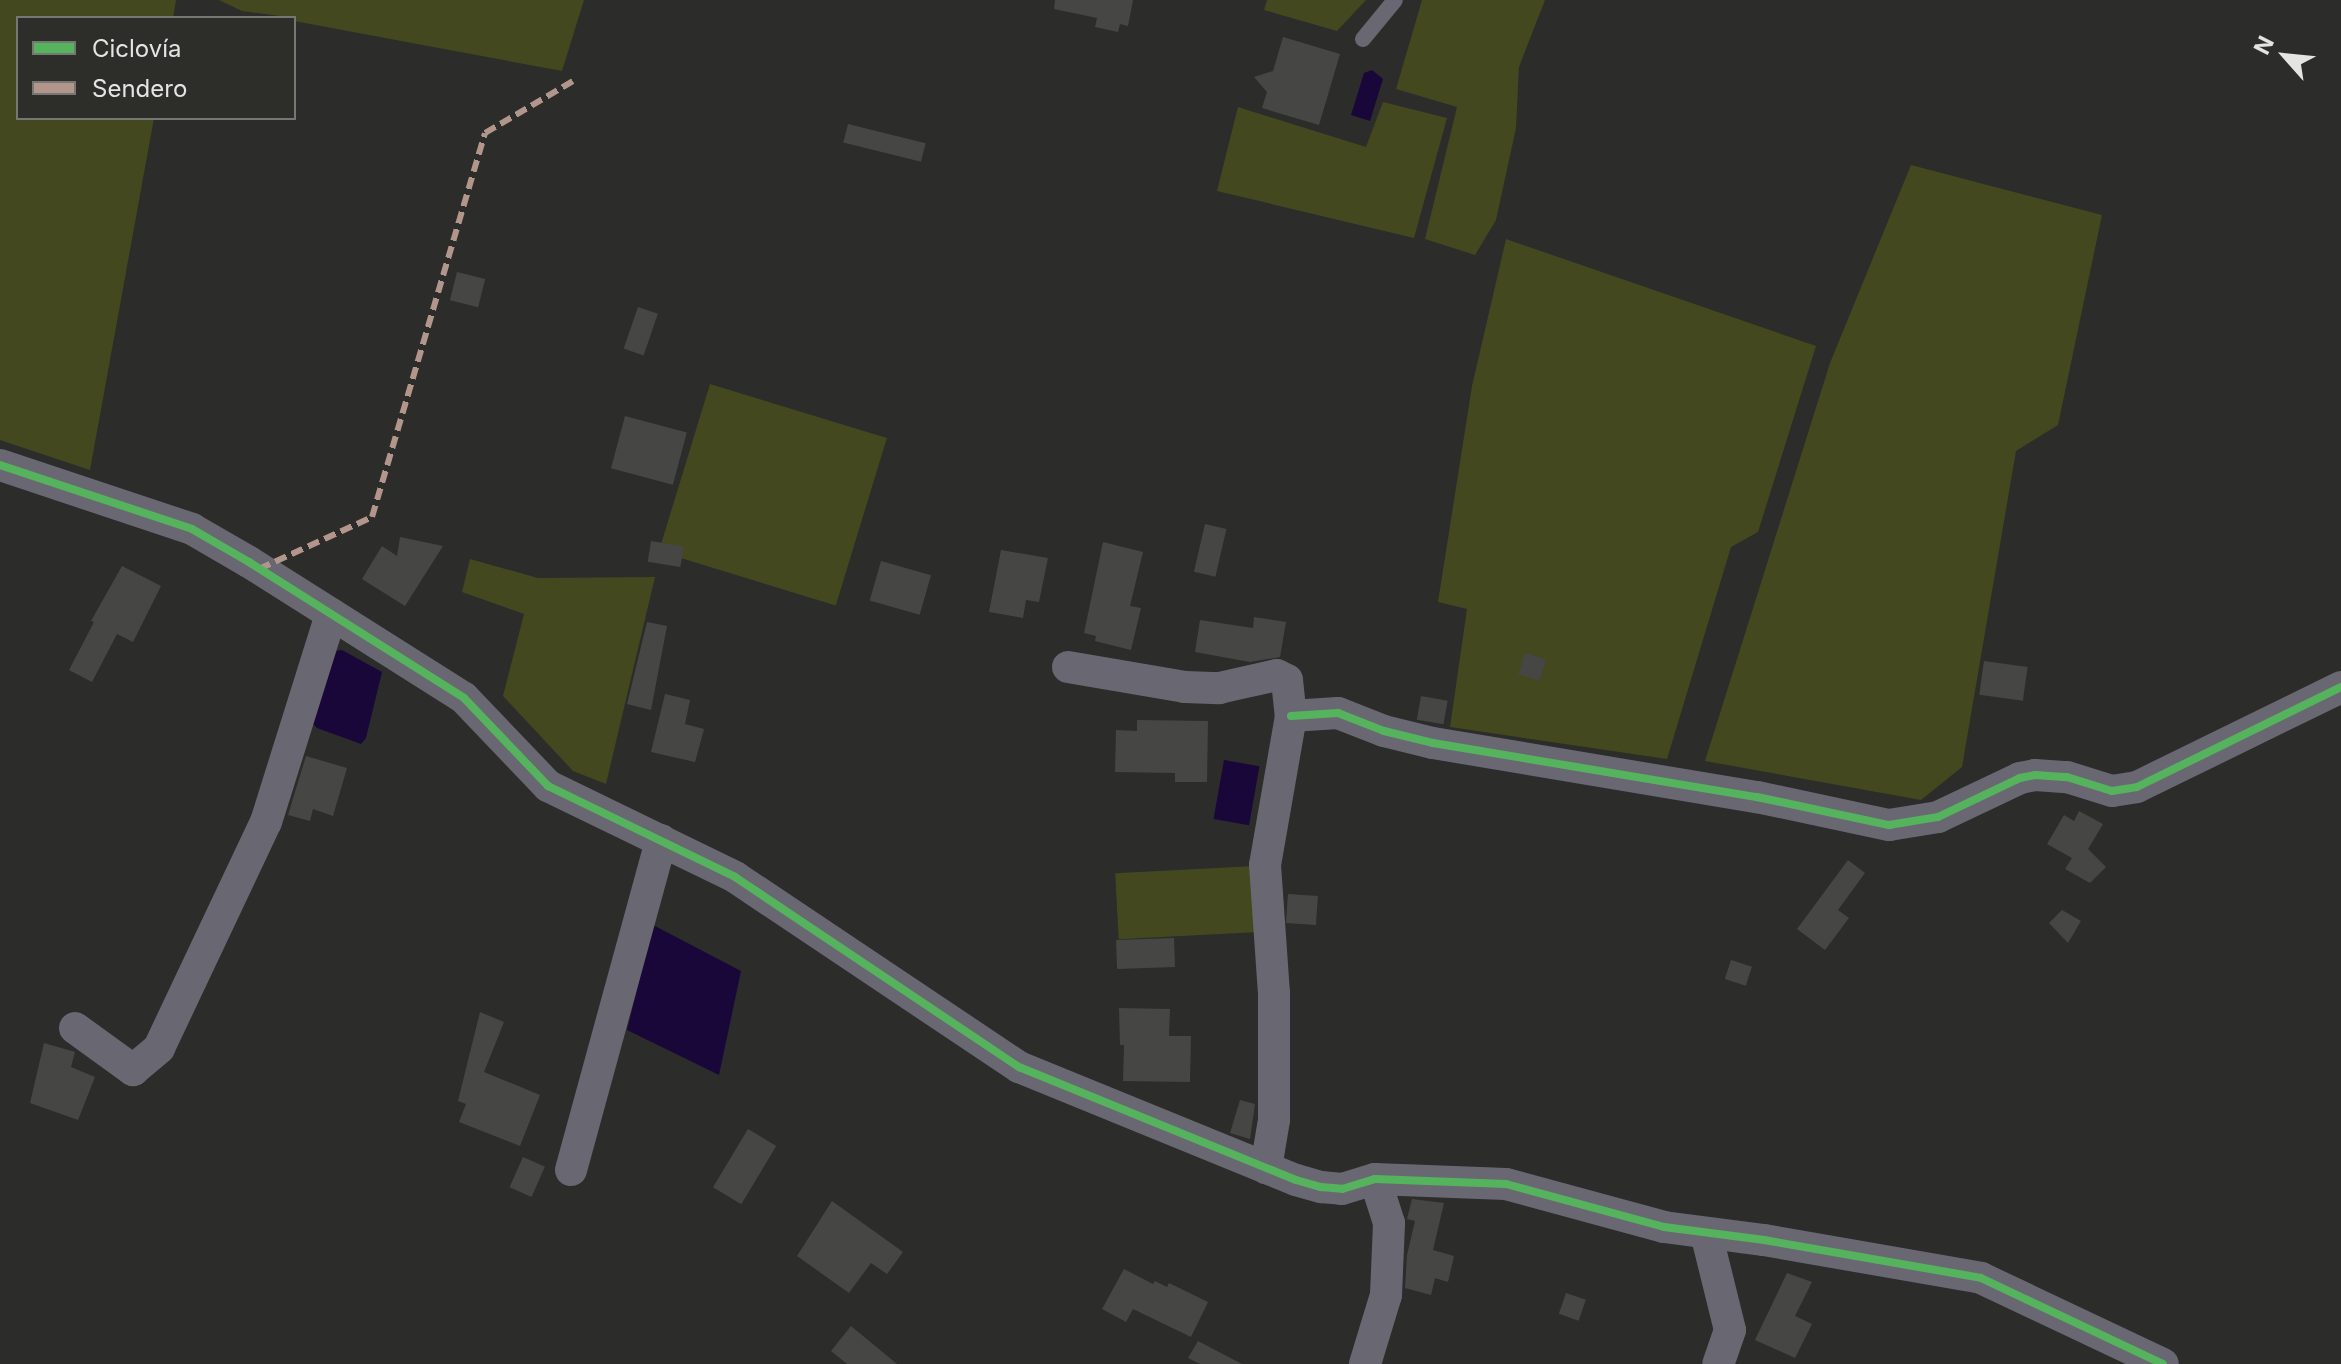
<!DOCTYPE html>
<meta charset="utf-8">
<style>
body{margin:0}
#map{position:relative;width:2341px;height:1364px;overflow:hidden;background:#2c2c2b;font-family:Inter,sans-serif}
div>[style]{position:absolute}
.green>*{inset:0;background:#44481e;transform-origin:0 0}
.water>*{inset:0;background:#1a0739;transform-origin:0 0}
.building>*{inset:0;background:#464745;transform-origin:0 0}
.lane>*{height:16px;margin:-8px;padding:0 8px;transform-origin:8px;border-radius:8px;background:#696872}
.street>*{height:32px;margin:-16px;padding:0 16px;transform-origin:16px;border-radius:16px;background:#696872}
.quiet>*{height:6px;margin-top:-3px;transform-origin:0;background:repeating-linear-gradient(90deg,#b2968c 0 12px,transparent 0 18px)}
.cycleway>*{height:8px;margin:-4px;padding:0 4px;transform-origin:4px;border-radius:4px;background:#56b35d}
span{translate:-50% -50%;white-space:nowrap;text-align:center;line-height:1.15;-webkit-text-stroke:6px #2d2d2a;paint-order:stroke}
.legend{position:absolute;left:16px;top:16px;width:280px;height:104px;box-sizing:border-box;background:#2d2d2a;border:2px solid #767774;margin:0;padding:10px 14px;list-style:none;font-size:24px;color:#e4e5e2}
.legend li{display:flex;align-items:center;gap:16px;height:40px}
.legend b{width:40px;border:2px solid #767774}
.north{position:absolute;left:2245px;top:16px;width:80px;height:80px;-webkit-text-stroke:6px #2d2d2a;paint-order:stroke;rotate:297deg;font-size:22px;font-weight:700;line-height:32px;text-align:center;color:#e4e5e2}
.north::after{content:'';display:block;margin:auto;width:28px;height:36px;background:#e4e5e2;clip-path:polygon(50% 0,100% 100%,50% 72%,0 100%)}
</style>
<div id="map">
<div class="green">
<div style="clip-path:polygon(0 0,176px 0,173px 18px,18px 18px,18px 118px,154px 118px,90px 470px,0 440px)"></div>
<div style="clip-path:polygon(219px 0,584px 0,562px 71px,294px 21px,294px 18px,242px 11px)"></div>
<div style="clip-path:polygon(1267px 0,1366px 0,1337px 31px,1264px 10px)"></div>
<div style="clip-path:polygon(1422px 0,1545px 0,1519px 67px,1516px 128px,1496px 220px,1475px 255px,1425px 239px,1457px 107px,1396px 89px)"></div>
<div style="clip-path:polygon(1383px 102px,1447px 118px,1414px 238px,1217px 191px,1238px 107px,1366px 147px)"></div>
<div style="clip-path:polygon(1911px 165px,2102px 215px,2058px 425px,2016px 451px,1962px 767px,1921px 800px,1705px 761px,1830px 363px)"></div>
<div style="clip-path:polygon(1506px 239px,1816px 346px,1758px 532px,1731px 547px,1667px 759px,1450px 727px,1467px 609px,1438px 602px,1472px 386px)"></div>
<div style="left:710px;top:384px;width:185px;height:175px;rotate:17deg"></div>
<div style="clip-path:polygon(470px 559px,538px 578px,655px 577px,606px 784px,573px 771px,503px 696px,524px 614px,462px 592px)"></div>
<div style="left:1255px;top:866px;width:66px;height:140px;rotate:87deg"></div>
</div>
<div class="water">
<div style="clip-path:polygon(1372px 70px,1383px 79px,1370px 121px,1351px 115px,1364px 73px)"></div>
<div style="clip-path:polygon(342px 650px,382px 672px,366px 738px,361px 744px,317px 728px,311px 722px,335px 651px)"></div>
<div style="left:1224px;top:760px;width:36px;height:60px;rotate:10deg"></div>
<div style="clip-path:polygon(653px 925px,741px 971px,719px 1075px,627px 1030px)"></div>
</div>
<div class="building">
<div style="clip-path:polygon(1055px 0,1133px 0,1128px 26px,1120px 24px,1118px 32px,1095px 27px,1097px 18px,1054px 9px)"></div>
<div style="clip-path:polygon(1283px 37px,1340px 54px,1319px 125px,1262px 108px,1267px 92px,1254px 77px,1273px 71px)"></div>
<div style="left:848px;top:124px;width:80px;height:19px;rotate:14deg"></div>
<div style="left:457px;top:272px;width:29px;height:29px;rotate:14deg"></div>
<div style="left:638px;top:307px;width:21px;height:44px;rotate:19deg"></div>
<div style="left:625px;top:416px;width:64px;height:54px;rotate:15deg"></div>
<div style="left:1205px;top:524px;width:22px;height:49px;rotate:13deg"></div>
<div style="clip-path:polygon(400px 537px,443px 546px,405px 606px,362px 579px,382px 546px,397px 556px)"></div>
<div style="left:651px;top:541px;width:33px;height:21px;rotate:9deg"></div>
<div style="clip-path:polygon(1103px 542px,1143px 552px,1130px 606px,1141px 608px,1131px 650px,1095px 641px,1096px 636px,1084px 633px)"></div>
<div style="clip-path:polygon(1001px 550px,1048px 558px,1039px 602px,1026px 600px,1023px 618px,989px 612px)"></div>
<div style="left:881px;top:561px;width:52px;height:41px;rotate:16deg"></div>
<div style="clip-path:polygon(122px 566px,161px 586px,133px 642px,117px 634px,92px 682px,69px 670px,94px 622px,91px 621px)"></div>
<div style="clip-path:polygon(1254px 617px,1286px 622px,1280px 657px,1250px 662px,1195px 652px,1200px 620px,1253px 628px)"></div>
<div style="clip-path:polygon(647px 622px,667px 626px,651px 710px,627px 704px)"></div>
<div style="left:1525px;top:653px;width:22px;height:22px;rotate:18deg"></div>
<div style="left:1984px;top:661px;width:44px;height:34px;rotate:8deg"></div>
<div style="clip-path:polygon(665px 694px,690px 700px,685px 724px,704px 729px,695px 762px,651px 752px)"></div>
<div style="left:1421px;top:696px;width:27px;height:24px;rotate:10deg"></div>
<div style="clip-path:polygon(1137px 720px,1208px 721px,1207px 782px,1175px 782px,1175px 773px,1115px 772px,1116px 730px,1137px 731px)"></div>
<div style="clip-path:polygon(306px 756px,347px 768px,333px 816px,313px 809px,310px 821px,288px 815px)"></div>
<div style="clip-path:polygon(2079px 811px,2103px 824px,2088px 849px,2106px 867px,2090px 883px,2065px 869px,2072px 858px,2047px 844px,2064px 815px,2074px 821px)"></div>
<div style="clip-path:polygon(1848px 860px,1865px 873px,1838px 910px,1849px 918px,1825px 950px,1797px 929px)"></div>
<div style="left:1288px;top:894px;width:30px;height:29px;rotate:4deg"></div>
<div style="clip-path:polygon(2062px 910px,2081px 921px,2068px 943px,2049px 923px)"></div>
<div style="left:1174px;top:938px;width:29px;height:58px;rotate:88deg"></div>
<div style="left:1731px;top:960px;width:22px;height:20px;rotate:18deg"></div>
<div style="clip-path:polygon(1119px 1008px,1170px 1009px,1169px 1036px,1191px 1036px,1190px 1082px,1123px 1081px,1124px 1045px,1120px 1045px)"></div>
<div style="clip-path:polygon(480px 1012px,504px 1022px,484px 1072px,540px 1095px,520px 1146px,459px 1122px,466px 1104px,458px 1101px)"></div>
<div style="clip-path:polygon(44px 1043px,75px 1052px,71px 1067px,95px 1077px,78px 1120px,30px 1103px)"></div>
<div style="clip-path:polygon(1240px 1100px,1255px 1104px,1250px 1139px,1230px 1133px)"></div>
<div style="left:748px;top:1129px;width:33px;height:68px;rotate:31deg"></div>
<div style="left:523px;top:1157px;width:24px;height:33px;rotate:24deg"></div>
<div style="clip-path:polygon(1412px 1199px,1444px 1203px,1433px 1250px,1454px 1256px,1448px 1282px,1435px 1278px,1431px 1295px,1405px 1288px,1407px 1255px,1415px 1221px,1407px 1219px)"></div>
<div style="clip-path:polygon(832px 1201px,903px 1252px,887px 1274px,871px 1263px,849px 1293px,797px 1256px)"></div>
<div style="clip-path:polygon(1124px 1269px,1153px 1284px,1155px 1281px,1167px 1287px,1169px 1283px,1208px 1302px,1191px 1337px,1133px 1309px,1126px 1322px,1102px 1309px)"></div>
<div style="clip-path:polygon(1787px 1273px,1812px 1282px,1795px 1316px,1812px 1324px,1795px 1358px,1755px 1340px)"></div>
<div style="left:1566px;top:1293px;width:21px;height:22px;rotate:19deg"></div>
<div style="clip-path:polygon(851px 1326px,897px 1364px,847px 1364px,831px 1351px)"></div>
<div style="clip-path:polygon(1198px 1341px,1242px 1364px,1200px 1364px,1188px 1358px)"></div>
</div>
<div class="lane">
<div style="left:1363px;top:39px;width:50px;rotate:-50.6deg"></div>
</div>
<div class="street">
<div style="left:0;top:465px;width:202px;rotate:18.4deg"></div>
<div style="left:192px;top:529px;width:66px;rotate:30.1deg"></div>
<div style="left:249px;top:562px;width:254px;rotate:32.3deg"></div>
<div style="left:464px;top:698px;width:122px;rotate:46.3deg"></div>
<div style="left:548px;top:786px;width:208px;rotate:25.9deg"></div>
<div style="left:735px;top:877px;width:342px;rotate:33.8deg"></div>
<div style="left:1019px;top:1067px;width:299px;rotate:22.2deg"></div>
<div style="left:1296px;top:1180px;width:26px;rotate:16deg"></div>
<div style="left:1321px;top:1187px;width:21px;rotate:5deg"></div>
<div style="left:1342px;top:1189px;width:34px;rotate:-17deg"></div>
<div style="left:1375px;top:1179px;width:131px;rotate:2.2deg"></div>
<div style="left:1506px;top:1184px;width:164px;rotate:15.2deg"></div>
<div style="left:1664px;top:1227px;width:101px;rotate:7.4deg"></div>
<div style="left:1764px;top:1240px;width:220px;rotate:9.9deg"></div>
<div style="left:1981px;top:1278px;width:201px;rotate:25.3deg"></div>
<div style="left:1068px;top:667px;width:119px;rotate:9.7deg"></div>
<div style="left:1185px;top:687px;width:34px;rotate:2deg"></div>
<div style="left:1219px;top:688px;width:59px;rotate:-12.6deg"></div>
<div style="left:1277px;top:675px;width:11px;rotate:27deg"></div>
<div style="left:1287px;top:680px;width:36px;rotate:84deg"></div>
<div style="left:1291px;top:716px;width:151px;rotate:99.9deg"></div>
<div style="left:1265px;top:865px;width:128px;rotate:86deg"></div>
<div style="left:1274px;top:993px;width:127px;rotate:90deg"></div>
<div style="left:1274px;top:1120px;width:49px;rotate:99.5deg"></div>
<div style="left:1291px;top:716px;width:47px;rotate:-3.7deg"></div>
<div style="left:1338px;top:713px;width:49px;rotate:21.4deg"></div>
<div style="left:1384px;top:731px;width:50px;rotate:13.8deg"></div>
<div style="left:1433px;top:743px;width:328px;rotate:9.5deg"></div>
<div style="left:1757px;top:797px;width:135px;rotate:12deg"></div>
<div style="left:1889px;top:825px;width:50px;rotate:-9.3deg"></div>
<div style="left:1938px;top:817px;width:91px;rotate:-25.4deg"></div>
<div style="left:2020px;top:778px;width:15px;rotate:-11deg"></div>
<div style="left:2035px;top:775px;width:32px;rotate:4deg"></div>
<div style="left:2067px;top:777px;width:47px;rotate:17.3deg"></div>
<div style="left:2112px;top:791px;width:25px;rotate:-9deg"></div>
<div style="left:2137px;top:787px;width:227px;rotate:-26.1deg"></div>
<div style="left:75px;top:1028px;width:72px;rotate:35.9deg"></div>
<div style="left:133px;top:1070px;width:34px;rotate:-40deg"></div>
<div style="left:159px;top:1048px;width:250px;rotate:-64.7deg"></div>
<div style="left:266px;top:822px;width:218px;rotate:-72.6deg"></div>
<div style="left:571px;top:1170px;width:342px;rotate:-74.7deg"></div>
<div style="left:1706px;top:1233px;width:100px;rotate:76.1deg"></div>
<div style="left:1730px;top:1330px;width:36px;rotate:109deg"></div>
<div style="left:1365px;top:1364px;width:72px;rotate:-73.1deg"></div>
<div style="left:1386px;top:1295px;width:72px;rotate:-87.6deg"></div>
<div style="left:1389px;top:1223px;width:46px;rotate:-107.7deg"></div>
</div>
<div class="quiet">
<div style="left:259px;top:569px;width:124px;rotate:-24.7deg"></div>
<div style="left:372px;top:517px;width:400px;rotate:-73.6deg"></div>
<div style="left:485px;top:133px;width:102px;rotate:-30.6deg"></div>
</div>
<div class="cycleway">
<div style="left:0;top:465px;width:202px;rotate:18.4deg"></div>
<div style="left:192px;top:529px;width:66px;rotate:30.1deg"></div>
<div style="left:249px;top:562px;width:254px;rotate:32.3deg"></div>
<div style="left:464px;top:698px;width:122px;rotate:46.3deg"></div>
<div style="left:548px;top:786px;width:208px;rotate:25.9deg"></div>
<div style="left:735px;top:877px;width:342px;rotate:33.8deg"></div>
<div style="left:1019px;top:1067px;width:299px;rotate:22.2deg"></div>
<div style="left:1296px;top:1180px;width:26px;rotate:16deg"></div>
<div style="left:1321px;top:1187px;width:21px;rotate:5deg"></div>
<div style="left:1342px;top:1189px;width:34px;rotate:-17deg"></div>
<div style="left:1375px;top:1179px;width:131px;rotate:2.2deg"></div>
<div style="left:1506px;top:1184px;width:164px;rotate:15.2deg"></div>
<div style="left:1664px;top:1227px;width:101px;rotate:7.4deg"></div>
<div style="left:1764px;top:1240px;width:220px;rotate:9.9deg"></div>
<div style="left:1981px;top:1278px;width:201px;rotate:25.3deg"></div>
<div style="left:1291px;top:716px;width:47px;rotate:-3.7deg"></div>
<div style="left:1338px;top:713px;width:49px;rotate:21.4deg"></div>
<div style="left:1384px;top:731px;width:50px;rotate:13.8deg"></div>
<div style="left:1433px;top:743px;width:328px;rotate:9.5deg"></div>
<div style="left:1757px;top:797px;width:135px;rotate:12deg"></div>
<div style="left:1889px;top:825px;width:50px;rotate:-9.3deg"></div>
<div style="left:1938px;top:817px;width:91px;rotate:-25.4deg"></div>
<div style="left:2020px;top:778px;width:15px;rotate:-11deg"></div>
<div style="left:2035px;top:775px;width:32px;rotate:4deg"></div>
<div style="left:2067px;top:777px;width:47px;rotate:17.3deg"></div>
<div style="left:2112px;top:791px;width:25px;rotate:-9deg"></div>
<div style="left:2137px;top:787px;width:227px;rotate:-26.1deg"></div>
</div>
<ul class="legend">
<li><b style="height:10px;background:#56b35d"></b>Ciclovía</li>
<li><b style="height:10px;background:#b2968c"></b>Sendero</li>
</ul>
<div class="north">N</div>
</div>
